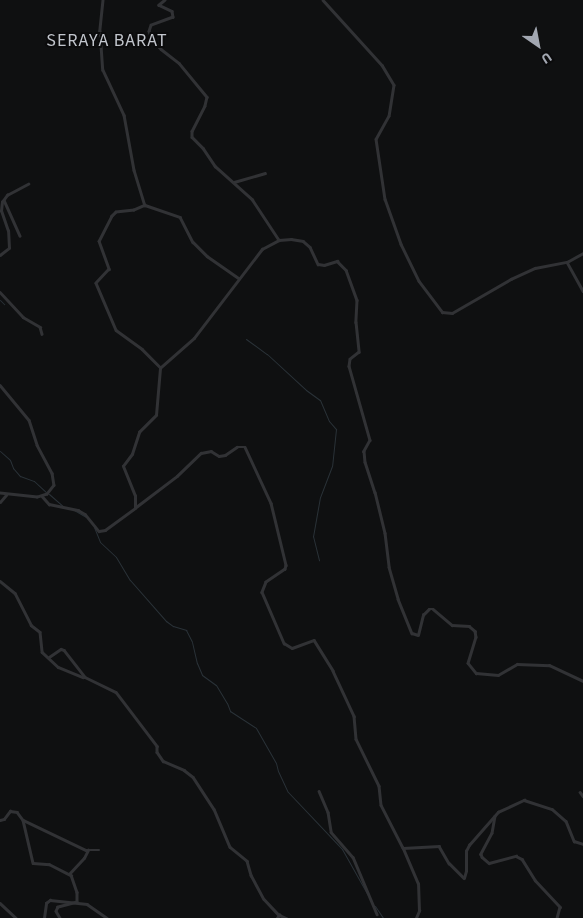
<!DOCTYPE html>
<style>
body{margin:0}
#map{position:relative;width:583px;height:918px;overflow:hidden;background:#0f1011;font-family:"Source Sans 3",sans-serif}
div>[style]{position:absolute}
.stream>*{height:1px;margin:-0.5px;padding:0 0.5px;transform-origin:0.5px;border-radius:0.5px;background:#2a3238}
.minor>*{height:2.5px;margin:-1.25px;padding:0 1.25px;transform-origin:1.25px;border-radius:1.25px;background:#313235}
span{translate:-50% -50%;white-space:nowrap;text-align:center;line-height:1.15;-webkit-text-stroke:4px #0b0b0c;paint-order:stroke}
.quarter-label{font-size:18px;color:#c2c6cd;letter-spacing:1px}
.north{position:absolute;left:513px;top:20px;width:50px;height:50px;-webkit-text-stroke:4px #0b0b0c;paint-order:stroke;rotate:147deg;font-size:14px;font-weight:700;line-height:20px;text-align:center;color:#a2a7b1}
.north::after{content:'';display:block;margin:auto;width:18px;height:22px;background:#a2a7b1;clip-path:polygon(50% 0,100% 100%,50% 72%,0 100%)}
</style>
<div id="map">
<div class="stream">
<div style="left:0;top:300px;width:6px;rotate:45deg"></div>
<div style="left:246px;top:339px;width:26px;rotate:36deg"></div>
<div style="left:267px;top:354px;width:53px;rotate:42.7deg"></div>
<div style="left:306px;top:390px;width:17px;rotate:36deg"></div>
<div style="left:320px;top:400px;width:23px;rotate:67deg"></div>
<div style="left:329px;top:421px;width:11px;rotate:49deg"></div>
<div style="left:336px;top:429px;width:37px;rotate:96deg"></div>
<div style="left:332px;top:466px;width:33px;rotate:111deg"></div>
<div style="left:320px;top:497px;width:40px;rotate:100deg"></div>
<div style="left:313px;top:536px;width:25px;rotate:76deg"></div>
<div style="left:0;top:451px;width:13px;rotate:42deg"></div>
<div style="left:10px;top:460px;width:9px;rotate:69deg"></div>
<div style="left:13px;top:468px;width:11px;rotate:49deg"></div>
<div style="left:20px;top:476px;width:15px;rotate:20deg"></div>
<div style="left:34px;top:481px;width:16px;rotate:43deg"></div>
<div style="left:49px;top:494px;width:18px;rotate:41deg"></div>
<div style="left:74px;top:510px;width:14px;rotate:30deg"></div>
<div style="left:94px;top:527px;width:16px;rotate:68deg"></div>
<div style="left:100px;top:542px;width:22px;rotate:43deg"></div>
<div style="left:116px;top:557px;width:27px;rotate:59deg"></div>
<div style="left:130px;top:580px;width:55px;rotate:48.7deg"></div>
<div style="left:166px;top:621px;width:9px;rotate:36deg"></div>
<div style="left:173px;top:626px;width:14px;rotate:17deg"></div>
<div style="left:186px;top:630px;width:13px;rotate:63deg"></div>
<div style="left:192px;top:642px;width:22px;rotate:77deg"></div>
<div style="left:197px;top:663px;width:13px;rotate:67deg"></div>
<div style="left:202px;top:675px;width:17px;rotate:36deg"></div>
<div style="left:216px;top:685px;width:21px;rotate:59deg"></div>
<div style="left:227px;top:703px;width:9px;rotate:69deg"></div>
<div style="left:230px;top:711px;width:31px;rotate:33deg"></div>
<div style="left:256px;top:728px;width:40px;rotate:60.3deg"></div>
<div style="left:276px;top:763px;width:8px;rotate:76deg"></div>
<div style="left:278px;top:771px;width:23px;rotate:65deg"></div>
<div style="left:288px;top:792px;width:79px;rotate:46.5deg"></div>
<div style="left:342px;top:849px;width:55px;rotate:60.6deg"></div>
<div style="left:375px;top:906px;width:14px;rotate:56deg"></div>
</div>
<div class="minor">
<div style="left:103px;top:0;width:31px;rotate:96deg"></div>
<div style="left:100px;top:31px;width:39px;rotate:86deg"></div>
<div style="left:103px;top:70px;width:50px;rotate:65deg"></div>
<div style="left:124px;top:115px;width:56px;rotate:79.7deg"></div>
<div style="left:134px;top:170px;width:37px;rotate:73deg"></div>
<div style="left:145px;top:205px;width:37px;rotate:19deg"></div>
<div style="left:180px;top:217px;width:28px;rotate:63deg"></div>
<div style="left:193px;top:242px;width:20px;rotate:45deg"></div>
<div style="left:207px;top:256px;width:38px;rotate:35deg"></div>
<div style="left:165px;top:0;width:8px;rotate:140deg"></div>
<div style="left:159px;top:5px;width:14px;rotate:25deg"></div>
<div style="left:172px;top:11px;width:6px;rotate:81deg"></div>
<div style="left:173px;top:17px;width:23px;rotate:160deg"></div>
<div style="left:151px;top:25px;width:6px;rotate:108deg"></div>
<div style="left:149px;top:31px;width:9px;rotate:69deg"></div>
<div style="left:152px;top:39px;width:13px;rotate:48deg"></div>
<div style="left:161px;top:49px;width:23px;rotate:38deg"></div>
<div style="left:179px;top:63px;width:44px;rotate:50.5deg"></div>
<div style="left:207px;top:97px;width:9px;rotate:103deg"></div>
<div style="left:205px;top:106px;width:28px;rotate:117deg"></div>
<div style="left:192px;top:131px;width:6px;rotate:90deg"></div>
<div style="left:192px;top:137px;width:16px;rotate:45deg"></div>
<div style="left:203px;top:148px;width:22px;rotate:56deg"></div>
<div style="left:215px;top:166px;width:50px;rotate:41.7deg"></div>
<div style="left:252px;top:199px;width:49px;rotate:56.6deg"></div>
<div style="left:323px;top:0;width:88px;rotate:47.8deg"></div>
<div style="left:382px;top:65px;width:23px;rotate:59deg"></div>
<div style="left:394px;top:85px;width:31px;rotate:99deg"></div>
<div style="left:389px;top:116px;width:26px;rotate:119deg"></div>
<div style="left:376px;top:139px;width:61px;rotate:81.5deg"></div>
<div style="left:385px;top:199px;width:48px;rotate:70.4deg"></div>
<div style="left:401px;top:244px;width:41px;rotate:64.1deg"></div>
<div style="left:419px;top:281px;width:39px;rotate:53deg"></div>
<div style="left:442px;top:312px;width:10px;rotate:6deg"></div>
<div style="left:452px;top:313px;width:68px;rotate:-30deg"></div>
<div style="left:511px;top:279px;width:26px;rotate:-25deg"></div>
<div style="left:535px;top:268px;width:33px;rotate:-11deg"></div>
<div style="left:567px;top:262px;width:18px;rotate:-29deg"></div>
<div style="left:234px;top:182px;width:32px;rotate:-16deg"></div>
<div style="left:4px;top:200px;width:39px;rotate:66deg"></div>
<div style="left:145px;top:205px;width:12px;rotate:156deg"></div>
<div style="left:134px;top:210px;width:18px;rotate:174deg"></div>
<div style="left:116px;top:212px;width:6px;rotate:135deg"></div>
<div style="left:112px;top:216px;width:28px;rotate:117deg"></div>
<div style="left:99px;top:241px;width:30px;rotate:70deg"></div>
<div style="left:109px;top:269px;width:19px;rotate:133deg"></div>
<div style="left:96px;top:283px;width:51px;rotate:66.9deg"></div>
<div style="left:116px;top:330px;width:32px;rotate:36deg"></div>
<div style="left:142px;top:349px;width:25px;rotate:45deg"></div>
<div style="left:0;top:255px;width:11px;rotate:-38deg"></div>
<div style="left:9px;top:248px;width:17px;rotate:-93deg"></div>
<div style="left:8px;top:231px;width:21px;rotate:-109deg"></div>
<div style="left:1px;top:211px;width:9px;rotate:-84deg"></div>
<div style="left:2px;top:202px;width:9px;rotate:-54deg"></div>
<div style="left:7px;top:195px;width:24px;rotate:-28deg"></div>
<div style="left:567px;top:262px;width:33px;rotate:61deg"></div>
<div style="left:0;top:292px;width:34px;rotate:47deg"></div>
<div style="left:23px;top:317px;width:20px;rotate:30deg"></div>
<div style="left:40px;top:327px;width:7px;rotate:74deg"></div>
<div style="left:0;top:385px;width:45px;rotate:50.4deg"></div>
<div style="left:29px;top:420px;width:26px;rotate:72deg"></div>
<div style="left:37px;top:445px;width:32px;rotate:62deg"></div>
<div style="left:52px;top:473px;width:12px;rotate:81deg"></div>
<div style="left:54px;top:485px;width:11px;rotate:128deg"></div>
<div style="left:47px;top:494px;width:10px;rotate:163deg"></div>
<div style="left:37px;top:497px;width:37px;rotate:-174deg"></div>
<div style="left:42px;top:496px;width:11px;rotate:49deg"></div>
<div style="left:49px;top:504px;width:30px;rotate:12deg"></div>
<div style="left:78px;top:510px;width:8px;rotate:30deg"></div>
<div style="left:85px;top:514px;width:22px;rotate:51deg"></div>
<div style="left:99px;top:531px;width:6px;rotate:-9deg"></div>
<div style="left:105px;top:530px;width:37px;rotate:-36deg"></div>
<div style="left:135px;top:508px;width:12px;rotate:-90deg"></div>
<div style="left:135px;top:496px;width:32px;rotate:-112deg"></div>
<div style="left:123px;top:466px;width:15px;rotate:-53deg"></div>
<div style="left:132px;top:454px;width:23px;rotate:-72deg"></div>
<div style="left:139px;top:432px;width:24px;rotate:-45deg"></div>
<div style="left:156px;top:415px;width:47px;rotate:-85.1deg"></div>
<div style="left:160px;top:368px;width:45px;rotate:-41.4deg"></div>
<div style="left:194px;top:338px;width:112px;rotate:-52.6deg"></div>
<div style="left:262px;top:249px;width:19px;rotate:-28deg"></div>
<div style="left:279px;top:240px;width:12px;rotate:-5deg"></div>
<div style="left:291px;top:239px;width:12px;rotate:9deg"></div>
<div style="left:303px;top:241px;width:9px;rotate:41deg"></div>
<div style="left:310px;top:247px;width:19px;rotate:65deg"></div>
<div style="left:318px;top:264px;width:6px;rotate:9deg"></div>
<div style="left:324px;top:265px;width:14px;rotate:-17deg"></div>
<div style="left:337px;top:261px;width:13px;rotate:45deg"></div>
<div style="left:346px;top:270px;width:32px;rotate:70deg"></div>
<div style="left:357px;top:300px;width:22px;rotate:93deg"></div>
<div style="left:356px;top:322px;width:30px;rotate:84deg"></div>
<div style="left:359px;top:352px;width:11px;rotate:142deg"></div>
<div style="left:350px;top:359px;width:7px;rotate:98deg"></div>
<div style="left:349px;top:366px;width:77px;rotate:74.2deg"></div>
<div style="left:370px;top:440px;width:13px;rotate:119deg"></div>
<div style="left:364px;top:451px;width:11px;rotate:85deg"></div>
<div style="left:365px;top:462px;width:32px;rotate:72deg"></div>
<div style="left:375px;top:492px;width:42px;rotate:76.3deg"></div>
<div style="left:385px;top:533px;width:34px;rotate:83deg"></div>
<div style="left:389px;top:567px;width:33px;rotate:74deg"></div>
<div style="left:398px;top:599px;width:37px;rotate:68deg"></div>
<div style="left:412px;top:633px;width:6px;rotate:18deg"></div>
<div style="left:418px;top:635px;width:21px;rotate:-76deg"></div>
<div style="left:423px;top:615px;width:8px;rotate:-45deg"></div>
<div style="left:429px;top:609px;width:4px"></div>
<div style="left:433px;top:609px;width:25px;rotate:40deg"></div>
<div style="left:452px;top:625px;width:17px;rotate:3deg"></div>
<div style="left:469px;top:626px;width:8px;rotate:40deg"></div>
<div style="left:475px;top:631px;width:6px;rotate:81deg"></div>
<div style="left:476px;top:637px;width:27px;rotate:107deg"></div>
<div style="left:468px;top:663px;width:13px;rotate:51deg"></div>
<div style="left:476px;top:673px;width:22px;rotate:5deg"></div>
<div style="left:498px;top:675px;width:22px;rotate:-30deg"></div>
<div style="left:517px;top:664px;width:32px;rotate:2deg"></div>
<div style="left:549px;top:665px;width:38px;rotate:25deg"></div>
<div style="left:0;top:502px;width:9px;rotate:-49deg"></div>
<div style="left:136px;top:507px;width:51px;rotate:-37.1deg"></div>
<div style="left:177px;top:476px;width:33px;rotate:-44deg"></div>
<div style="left:201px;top:453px;width:10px;rotate:-11deg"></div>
<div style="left:211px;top:451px;width:9px;rotate:32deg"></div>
<div style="left:219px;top:456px;width:6px;rotate:-9deg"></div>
<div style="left:225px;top:455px;width:14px;rotate:-34deg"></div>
<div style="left:237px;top:447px;width:8px"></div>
<div style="left:245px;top:447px;width:62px;rotate:65.1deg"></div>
<div style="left:271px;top:503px;width:64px;rotate:76.4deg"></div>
<div style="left:286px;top:565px;width:4px;rotate:104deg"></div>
<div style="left:285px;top:569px;width:23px;rotate:146deg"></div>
<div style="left:266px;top:582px;width:11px;rotate:112deg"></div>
<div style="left:262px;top:592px;width:56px;rotate:66.7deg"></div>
<div style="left:284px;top:643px;width:9px;rotate:32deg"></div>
<div style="left:292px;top:648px;width:23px;rotate:-20deg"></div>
<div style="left:314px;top:640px;width:36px;rotate:58deg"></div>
<div style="left:333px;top:671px;width:50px;rotate:65deg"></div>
<div style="left:354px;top:716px;width:23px;rotate:85deg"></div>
<div style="left:356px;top:739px;width:52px;rotate:63.9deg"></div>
<div style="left:379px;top:786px;width:19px;rotate:84deg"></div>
<div style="left:381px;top:805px;width:48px;rotate:62.9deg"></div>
<div style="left:0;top:581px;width:19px;rotate:39deg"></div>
<div style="left:15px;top:593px;width:36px;rotate:63deg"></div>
<div style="left:31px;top:625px;width:11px;rotate:38deg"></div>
<div style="left:40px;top:632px;width:20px;rotate:84deg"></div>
<div style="left:42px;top:652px;width:22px;rotate:43deg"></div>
<div style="left:58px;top:667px;width:27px;rotate:22deg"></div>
<div style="left:49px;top:657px;width:14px;rotate:-34deg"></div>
<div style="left:61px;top:649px;width:3px;rotate:18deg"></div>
<div style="left:64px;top:650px;width:34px;rotate:52deg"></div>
<div style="left:85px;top:677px;width:34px;rotate:26deg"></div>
<div style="left:116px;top:692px;width:68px;rotate:52.8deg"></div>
<div style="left:157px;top:746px;width:6px;rotate:90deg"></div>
<div style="left:157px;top:752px;width:11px;rotate:56deg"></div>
<div style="left:163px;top:761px;width:23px;rotate:23deg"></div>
<div style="left:184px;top:770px;width:11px;rotate:38deg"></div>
<div style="left:193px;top:777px;width:38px;rotate:57deg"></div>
<div style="left:214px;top:809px;width:41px;rotate:67.2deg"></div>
<div style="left:230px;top:847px;width:22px;rotate:39deg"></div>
<div style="left:247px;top:861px;width:15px;rotate:74deg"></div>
<div style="left:251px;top:875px;width:27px;rotate:62deg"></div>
<div style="left:264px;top:899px;width:22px;rotate:47deg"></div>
<div style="left:319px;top:791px;width:23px;rotate:67deg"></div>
<div style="left:328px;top:812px;width:20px;rotate:81deg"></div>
<div style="left:331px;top:832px;width:33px;rotate:49deg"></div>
<div style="left:353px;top:857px;width:62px;rotate:67.2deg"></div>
<div style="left:580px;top:792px;width:5px;rotate:53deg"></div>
<div style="left:495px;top:816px;width:17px;rotate:100deg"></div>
<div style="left:492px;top:833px;width:24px;rotate:118deg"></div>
<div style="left:481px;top:854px;width:3px;rotate:72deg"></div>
<div style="left:482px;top:857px;width:9px;rotate:41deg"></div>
<div style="left:489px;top:863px;width:28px;rotate:-15deg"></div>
<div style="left:516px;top:856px;width:7px;rotate:27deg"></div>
<div style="left:522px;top:859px;width:25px;rotate:58deg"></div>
<div style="left:535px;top:880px;width:37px;rotate:47deg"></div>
<div style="left:560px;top:907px;width:11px;rotate:105deg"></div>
<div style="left:0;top:820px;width:4px;rotate:-14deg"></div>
<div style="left:4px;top:819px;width:10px;rotate:-53deg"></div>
<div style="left:10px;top:811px;width:7px;rotate:8deg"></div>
<div style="left:17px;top:812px;width:10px;rotate:53deg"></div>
<div style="left:23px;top:820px;width:44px;rotate:76.9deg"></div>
<div style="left:33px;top:863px;width:16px;rotate:4deg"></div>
<div style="left:49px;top:864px;width:25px;rotate:27deg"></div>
<div style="left:71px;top:875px;width:18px;rotate:71deg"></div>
<div style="left:77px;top:892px;width:10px;rotate:90deg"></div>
<div style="left:77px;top:902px;width:20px;rotate:165deg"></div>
<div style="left:58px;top:907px;width:4px;rotate:117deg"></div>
<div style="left:56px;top:911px;width:8px;rotate:60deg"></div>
<div style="left:23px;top:820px;width:70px;rotate:25.5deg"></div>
<div style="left:86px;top:850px;width:13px"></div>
<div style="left:69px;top:874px;width:22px;rotate:-47deg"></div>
<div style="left:84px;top:858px;width:9px;rotate:-63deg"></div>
<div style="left:0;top:903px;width:22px;rotate:43deg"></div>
<div style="left:44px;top:918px;width:15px;rotate:-82deg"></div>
<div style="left:46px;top:903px;width:5px;rotate:-37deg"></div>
<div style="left:50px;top:900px;width:37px;rotate:6deg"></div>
<div style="left:87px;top:904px;width:24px;rotate:35deg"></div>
<div style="left:277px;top:918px;width:4px;rotate:-56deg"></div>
<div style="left:279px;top:915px;width:8px;rotate:23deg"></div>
<div style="left:416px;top:918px;width:8px;rotate:-67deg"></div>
<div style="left:419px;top:911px;width:27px;rotate:-92deg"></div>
<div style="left:418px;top:884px;width:39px;rotate:-113deg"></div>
<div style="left:403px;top:848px;width:36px;rotate:-3deg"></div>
<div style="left:439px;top:846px;width:20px;rotate:60deg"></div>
<div style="left:449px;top:863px;width:21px;rotate:45deg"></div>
<div style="left:464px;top:878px;width:7px;rotate:-74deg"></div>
<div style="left:466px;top:871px;width:20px;rotate:-90deg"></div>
<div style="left:466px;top:851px;width:7px;rotate:-63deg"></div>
<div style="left:469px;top:845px;width:44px;rotate:-48.7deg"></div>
<div style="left:498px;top:812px;width:29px;rotate:-25deg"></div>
<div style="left:524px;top:800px;width:29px;rotate:18deg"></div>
<div style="left:552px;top:809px;width:18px;rotate:41deg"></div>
<div style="left:566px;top:821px;width:22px;rotate:68deg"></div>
<div style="left:574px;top:841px;width:9px;rotate:18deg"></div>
</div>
<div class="quarter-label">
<span style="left:107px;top:41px">SERAYA BARAT</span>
</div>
<div class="north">U</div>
</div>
